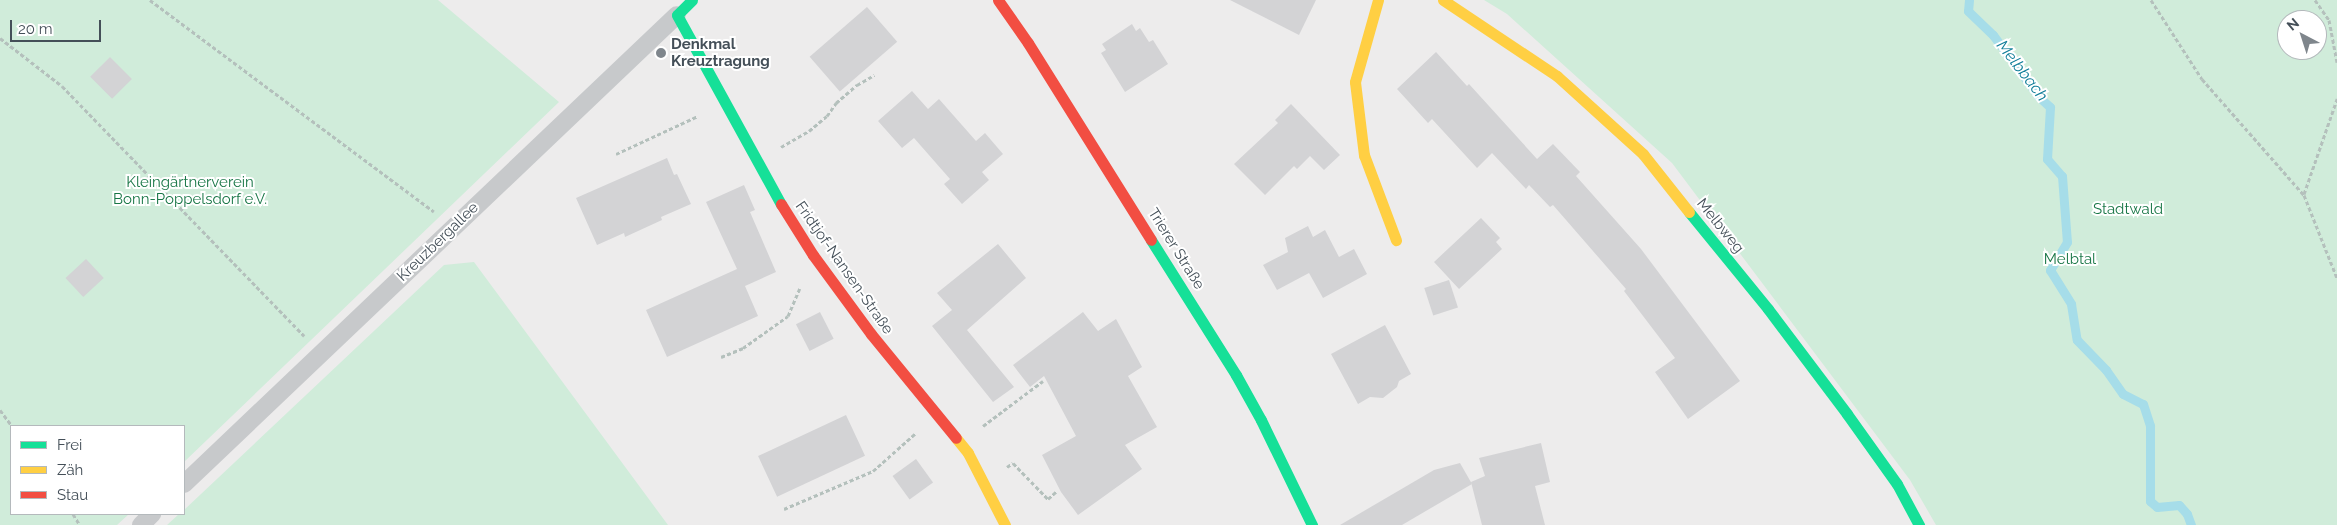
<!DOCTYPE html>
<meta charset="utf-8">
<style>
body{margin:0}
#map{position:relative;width:2337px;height:525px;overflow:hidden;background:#edecec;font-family:Raleway,sans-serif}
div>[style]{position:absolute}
.green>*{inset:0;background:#d0ecda}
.stream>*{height:9px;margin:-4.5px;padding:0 4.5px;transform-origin:4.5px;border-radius:4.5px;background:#a6dde9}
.building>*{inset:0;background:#d3d3d5;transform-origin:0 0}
.path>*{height:3px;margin-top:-1.5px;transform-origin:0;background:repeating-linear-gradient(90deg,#b4c0bc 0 4px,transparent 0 6.5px)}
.lane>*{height:18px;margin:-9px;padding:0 9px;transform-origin:9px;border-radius:9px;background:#c7c9cb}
.fast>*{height:11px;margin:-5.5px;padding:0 5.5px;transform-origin:5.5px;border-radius:5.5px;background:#16e098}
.slow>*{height:11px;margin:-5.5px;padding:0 5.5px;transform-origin:5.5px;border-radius:5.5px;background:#ffcf43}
.jam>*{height:11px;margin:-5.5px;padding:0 5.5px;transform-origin:5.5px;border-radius:5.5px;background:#f24e42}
.dots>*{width:14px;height:14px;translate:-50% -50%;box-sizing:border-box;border:2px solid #fff;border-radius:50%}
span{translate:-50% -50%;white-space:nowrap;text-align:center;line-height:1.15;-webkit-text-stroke:4px #fff;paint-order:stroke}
.poi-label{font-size:15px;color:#444f58;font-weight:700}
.left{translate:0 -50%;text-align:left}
.park-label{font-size:15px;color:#187646}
.street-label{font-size:15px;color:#444f58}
.water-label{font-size:16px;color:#107e99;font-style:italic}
.legend{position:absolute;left:10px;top:425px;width:175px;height:90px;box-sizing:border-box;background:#fff;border:1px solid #b4b9bc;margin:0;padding:6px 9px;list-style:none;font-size:15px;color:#444f58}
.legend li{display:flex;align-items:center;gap:10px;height:25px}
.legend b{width:25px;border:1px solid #b4b9bc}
.north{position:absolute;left:2277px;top:10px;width:50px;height:50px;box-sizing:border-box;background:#fff;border:1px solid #b4b9bc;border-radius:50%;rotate:320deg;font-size:14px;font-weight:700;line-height:20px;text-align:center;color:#444f58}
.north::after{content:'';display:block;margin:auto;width:18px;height:22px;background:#7f868c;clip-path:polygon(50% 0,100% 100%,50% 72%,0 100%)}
.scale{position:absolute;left:10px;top:20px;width:91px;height:22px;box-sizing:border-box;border:2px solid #444f58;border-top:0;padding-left:6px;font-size:15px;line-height:18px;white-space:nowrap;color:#444f58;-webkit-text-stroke:4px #fff;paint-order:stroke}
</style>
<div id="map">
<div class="green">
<div style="clip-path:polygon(0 0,438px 0,559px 102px,184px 462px,184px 426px,11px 426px,11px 514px,129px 514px,117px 525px,0 525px)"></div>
<div style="clip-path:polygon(evenodd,1484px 0,2337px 0,2337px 525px,1936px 525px,1910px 480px,1672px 163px,1507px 14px,1484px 0,2287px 20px,2317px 20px,2317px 50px,2287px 50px,2287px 20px)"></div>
<div style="clip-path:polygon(474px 262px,668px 525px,167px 525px,179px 514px,184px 514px,184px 510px,444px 265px)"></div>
</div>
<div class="stream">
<div style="left:1969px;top:0;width:11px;rotate:95deg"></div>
<div style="left:1968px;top:11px;width:35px;rotate:44deg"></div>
<div style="left:1993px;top:35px;width:77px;rotate:53.4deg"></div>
<div style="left:2039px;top:97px;width:15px;rotate:42deg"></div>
<div style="left:2050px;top:107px;width:52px;rotate:93.3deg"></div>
<div style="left:2047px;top:159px;width:23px;rotate:49deg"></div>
<div style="left:2062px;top:176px;width:66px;rotate:85.7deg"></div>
<div style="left:2067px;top:242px;width:33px;rotate:121deg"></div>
<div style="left:2050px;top:270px;width:40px;rotate:58deg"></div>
<div style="left:2071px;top:304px;width:36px;rotate:81deg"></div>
<div style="left:2077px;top:340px;width:42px;rotate:46deg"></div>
<div style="left:2106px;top:370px;width:29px;rotate:55deg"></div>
<div style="left:2123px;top:394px;width:22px;rotate:27deg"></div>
<div style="left:2143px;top:404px;width:23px;rotate:72deg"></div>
<div style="left:2150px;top:426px;width:75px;rotate:90deg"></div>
<div style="left:2150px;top:501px;width:9px;rotate:41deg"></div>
<div style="left:2157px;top:507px;width:22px;rotate:-5deg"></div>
<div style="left:2179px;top:505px;width:12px;rotate:48deg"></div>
<div style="left:2187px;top:514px;width:12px;rotate:70deg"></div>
</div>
<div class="building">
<div style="clip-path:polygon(1230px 0,1316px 0,1299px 35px)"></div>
<div style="left:867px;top:7px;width:46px;height:76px;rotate:49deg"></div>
<div style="clip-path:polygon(1132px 24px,1136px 31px,1140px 28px,1149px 42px,1153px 40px,1168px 64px,1125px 92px,1101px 53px,1106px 50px,1102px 44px)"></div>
<div style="clip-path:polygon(1436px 52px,1467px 86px,1469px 84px,1537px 159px,1553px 144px,1580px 172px,1576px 176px,1641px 249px,1740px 381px,1688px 419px,1655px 372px,1675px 358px,1624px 291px,1626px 289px,1553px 205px,1550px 207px,1529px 185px,1526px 189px,1492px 153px,1477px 168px,1432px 119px,1428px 123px,1397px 89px)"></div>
<div style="left:110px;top:57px;width:31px;height:28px;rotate:45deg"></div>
<div style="clip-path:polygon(912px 91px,928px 109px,939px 99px,976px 141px,985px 133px,1003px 154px,982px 172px,989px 180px,962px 204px,944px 184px,950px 179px,914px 138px,902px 148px,878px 121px)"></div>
<div style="clip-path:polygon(1291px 104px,1340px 155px,1324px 170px,1310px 156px,1297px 169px,1294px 166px,1265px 195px,1234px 164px,1278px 123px,1275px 120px)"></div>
<div style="clip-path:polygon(667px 158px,674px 175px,677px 174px,691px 204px,661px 217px,662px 220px,625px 237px,624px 233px,597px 245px,576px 198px)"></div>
<div style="clip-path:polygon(744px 185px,755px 210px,750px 212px,776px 272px,745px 286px,758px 316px,667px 357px,646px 310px,737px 269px,706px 202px)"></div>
<div style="clip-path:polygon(1481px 218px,1500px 238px,1496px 242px,1502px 249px,1459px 289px,1434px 262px)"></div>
<div style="clip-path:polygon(1308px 226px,1313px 237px,1325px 230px,1339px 257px,1354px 249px,1367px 274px,1323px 298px,1309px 273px,1277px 290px,1263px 265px,1288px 252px,1285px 238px)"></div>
<div style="clip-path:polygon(998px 244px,1026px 278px,967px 330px,1014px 387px,993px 402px,932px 326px,952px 310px,937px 293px)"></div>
<div style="left:86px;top:259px;width:26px;height:28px;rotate:47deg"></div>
<div style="left:1449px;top:280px;width:29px;height:26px;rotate:72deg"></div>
<div style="left:820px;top:312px;width:30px;height:27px;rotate:63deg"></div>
<div style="clip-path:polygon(1083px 312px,1098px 331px,1116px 319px,1142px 367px,1128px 376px,1157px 427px,1125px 445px,1142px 469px,1078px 515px,1061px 492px,1042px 455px,1076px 436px,1044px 376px,1030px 387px,1013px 365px)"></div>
<div style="clip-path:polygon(1385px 325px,1411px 374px,1399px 381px,1397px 387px,1383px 398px,1370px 397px,1358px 404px,1331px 354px)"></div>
<div style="left:846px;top:415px;width:45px;height:97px;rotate:65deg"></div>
<div style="clip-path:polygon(1541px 443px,1550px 482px,1535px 486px,1545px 525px,1482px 525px,1471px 482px,1485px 476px,1479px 458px)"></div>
<div style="left:916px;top:459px;width:29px;height:29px;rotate:54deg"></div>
<div style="clip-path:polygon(1460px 463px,1472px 484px,1402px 525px,1340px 525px,1434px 470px)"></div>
</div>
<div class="path">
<div style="left:150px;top:0;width:354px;rotate:36.7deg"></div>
<div style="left:2151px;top:0;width:94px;rotate:57.2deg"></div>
<div style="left:2202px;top:79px;width:154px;rotate:48.7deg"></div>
<div style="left:2304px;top:195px;width:89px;rotate:68.3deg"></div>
<div style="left:2315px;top:0;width:24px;rotate:55deg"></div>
<div style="left:2329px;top:20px;width:43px;rotate:79.2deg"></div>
<div style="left:0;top:38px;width:78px;rotate:37.7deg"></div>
<div style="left:62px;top:86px;width:348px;rotate:45.9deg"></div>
<div style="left:781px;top:147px;width:32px;rotate:-30deg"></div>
<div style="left:809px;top:131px;width:23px;rotate:-40deg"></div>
<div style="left:827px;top:116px;width:16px;rotate:-55deg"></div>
<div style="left:836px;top:103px;width:28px;rotate:-41deg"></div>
<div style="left:857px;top:85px;width:20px;rotate:-30deg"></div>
<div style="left:616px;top:154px;width:90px;rotate:-24.9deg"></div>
<div style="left:2304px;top:194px;width:101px;rotate:-70.8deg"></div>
<div style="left:721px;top:357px;width:24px;rotate:-22deg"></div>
<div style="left:743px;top:348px;width:55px;rotate:-35.4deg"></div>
<div style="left:788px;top:316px;width:30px;rotate:-67deg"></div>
<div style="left:0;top:410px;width:20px;rotate:53deg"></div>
<div style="left:983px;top:426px;width:75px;rotate:-36.9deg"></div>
<div style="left:1007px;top:467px;width:7px;rotate:-34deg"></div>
<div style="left:1013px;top:463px;width:50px;rotate:45.8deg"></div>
<div style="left:1048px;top:499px;width:12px;rotate:-42deg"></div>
<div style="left:784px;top:509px;width:97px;rotate:-23.1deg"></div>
<div style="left:873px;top:471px;width:57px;rotate:-41.5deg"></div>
<div style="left:73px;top:514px;width:13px;rotate:58deg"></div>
</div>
<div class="lane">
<div style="left:184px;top:484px;width:680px;rotate:-43.57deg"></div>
<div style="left:141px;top:525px;width:16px;rotate:-45deg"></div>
</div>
<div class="fast">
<div style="left:692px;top:0;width:21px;rotate:135deg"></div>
<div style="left:677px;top:15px;width:216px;rotate:61.2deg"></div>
<div style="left:1689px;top:212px;width:125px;rotate:50.8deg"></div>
<div style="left:1768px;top:309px;width:131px;rotate:53deg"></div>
<div style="left:1847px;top:414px;width:86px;rotate:54.5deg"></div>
<div style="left:1897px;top:484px;width:47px;rotate:61.8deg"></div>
<div style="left:1151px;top:240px;width:160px;rotate:57.8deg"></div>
<div style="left:1236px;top:375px;width:51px;rotate:60.9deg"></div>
<div style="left:1261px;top:420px;width:117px;rotate:64.1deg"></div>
</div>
<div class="slow">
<div style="left:1378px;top:0;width:85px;rotate:105.7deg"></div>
<div style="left:1355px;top:82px;width:74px;rotate:83deg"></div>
<div style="left:1364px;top:155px;width:91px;rotate:69.4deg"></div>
<div style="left:1443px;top:0;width:137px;rotate:33.7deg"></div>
<div style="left:1557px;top:76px;width:116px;rotate:42.2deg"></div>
<div style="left:1643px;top:154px;width:74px;rotate:51.6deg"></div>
<div style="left:956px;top:438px;width:19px;rotate:51deg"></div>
<div style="left:968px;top:453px;width:81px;rotate:62.8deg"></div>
</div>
<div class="jam">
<div style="left:998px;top:0;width:52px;rotate:55.1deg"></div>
<div style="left:1028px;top:43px;width:232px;rotate:58deg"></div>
<div style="left:781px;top:204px;width:60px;rotate:57.9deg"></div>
<div style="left:813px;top:255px;width:98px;rotate:53.7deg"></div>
<div style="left:871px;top:334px;width:134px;rotate:50.7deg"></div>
</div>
<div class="dots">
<div style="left:661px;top:53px;background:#7f868c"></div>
</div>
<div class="poi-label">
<span class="left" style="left:671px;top:53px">Denkmal<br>Kreuztragung</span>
</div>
<div class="park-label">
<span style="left:190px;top:191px">Kleingärtnerverein<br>Bonn-Poppelsdorf e.V.</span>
<span style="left:2128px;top:210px">Stadtwald</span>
<span style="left:2070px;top:260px">Melbtal</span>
</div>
<div class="street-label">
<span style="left:1720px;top:226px;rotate:51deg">Melbweg</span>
<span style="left:438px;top:242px;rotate:-44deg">Kreuzbergallee</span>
<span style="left:1176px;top:249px;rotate:58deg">Trierer Straße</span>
<span style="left:844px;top:268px;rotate:55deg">Fridtjof-Nansen-Straße</span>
</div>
<div class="water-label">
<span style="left:2022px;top:71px;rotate:52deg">Melbbach</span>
</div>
<ul class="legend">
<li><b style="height:6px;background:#16e098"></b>Frei</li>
<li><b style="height:6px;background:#ffcf43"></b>Zäh</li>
<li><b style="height:6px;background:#f24e42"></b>Stau</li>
</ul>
<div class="north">N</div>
<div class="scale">20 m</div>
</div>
